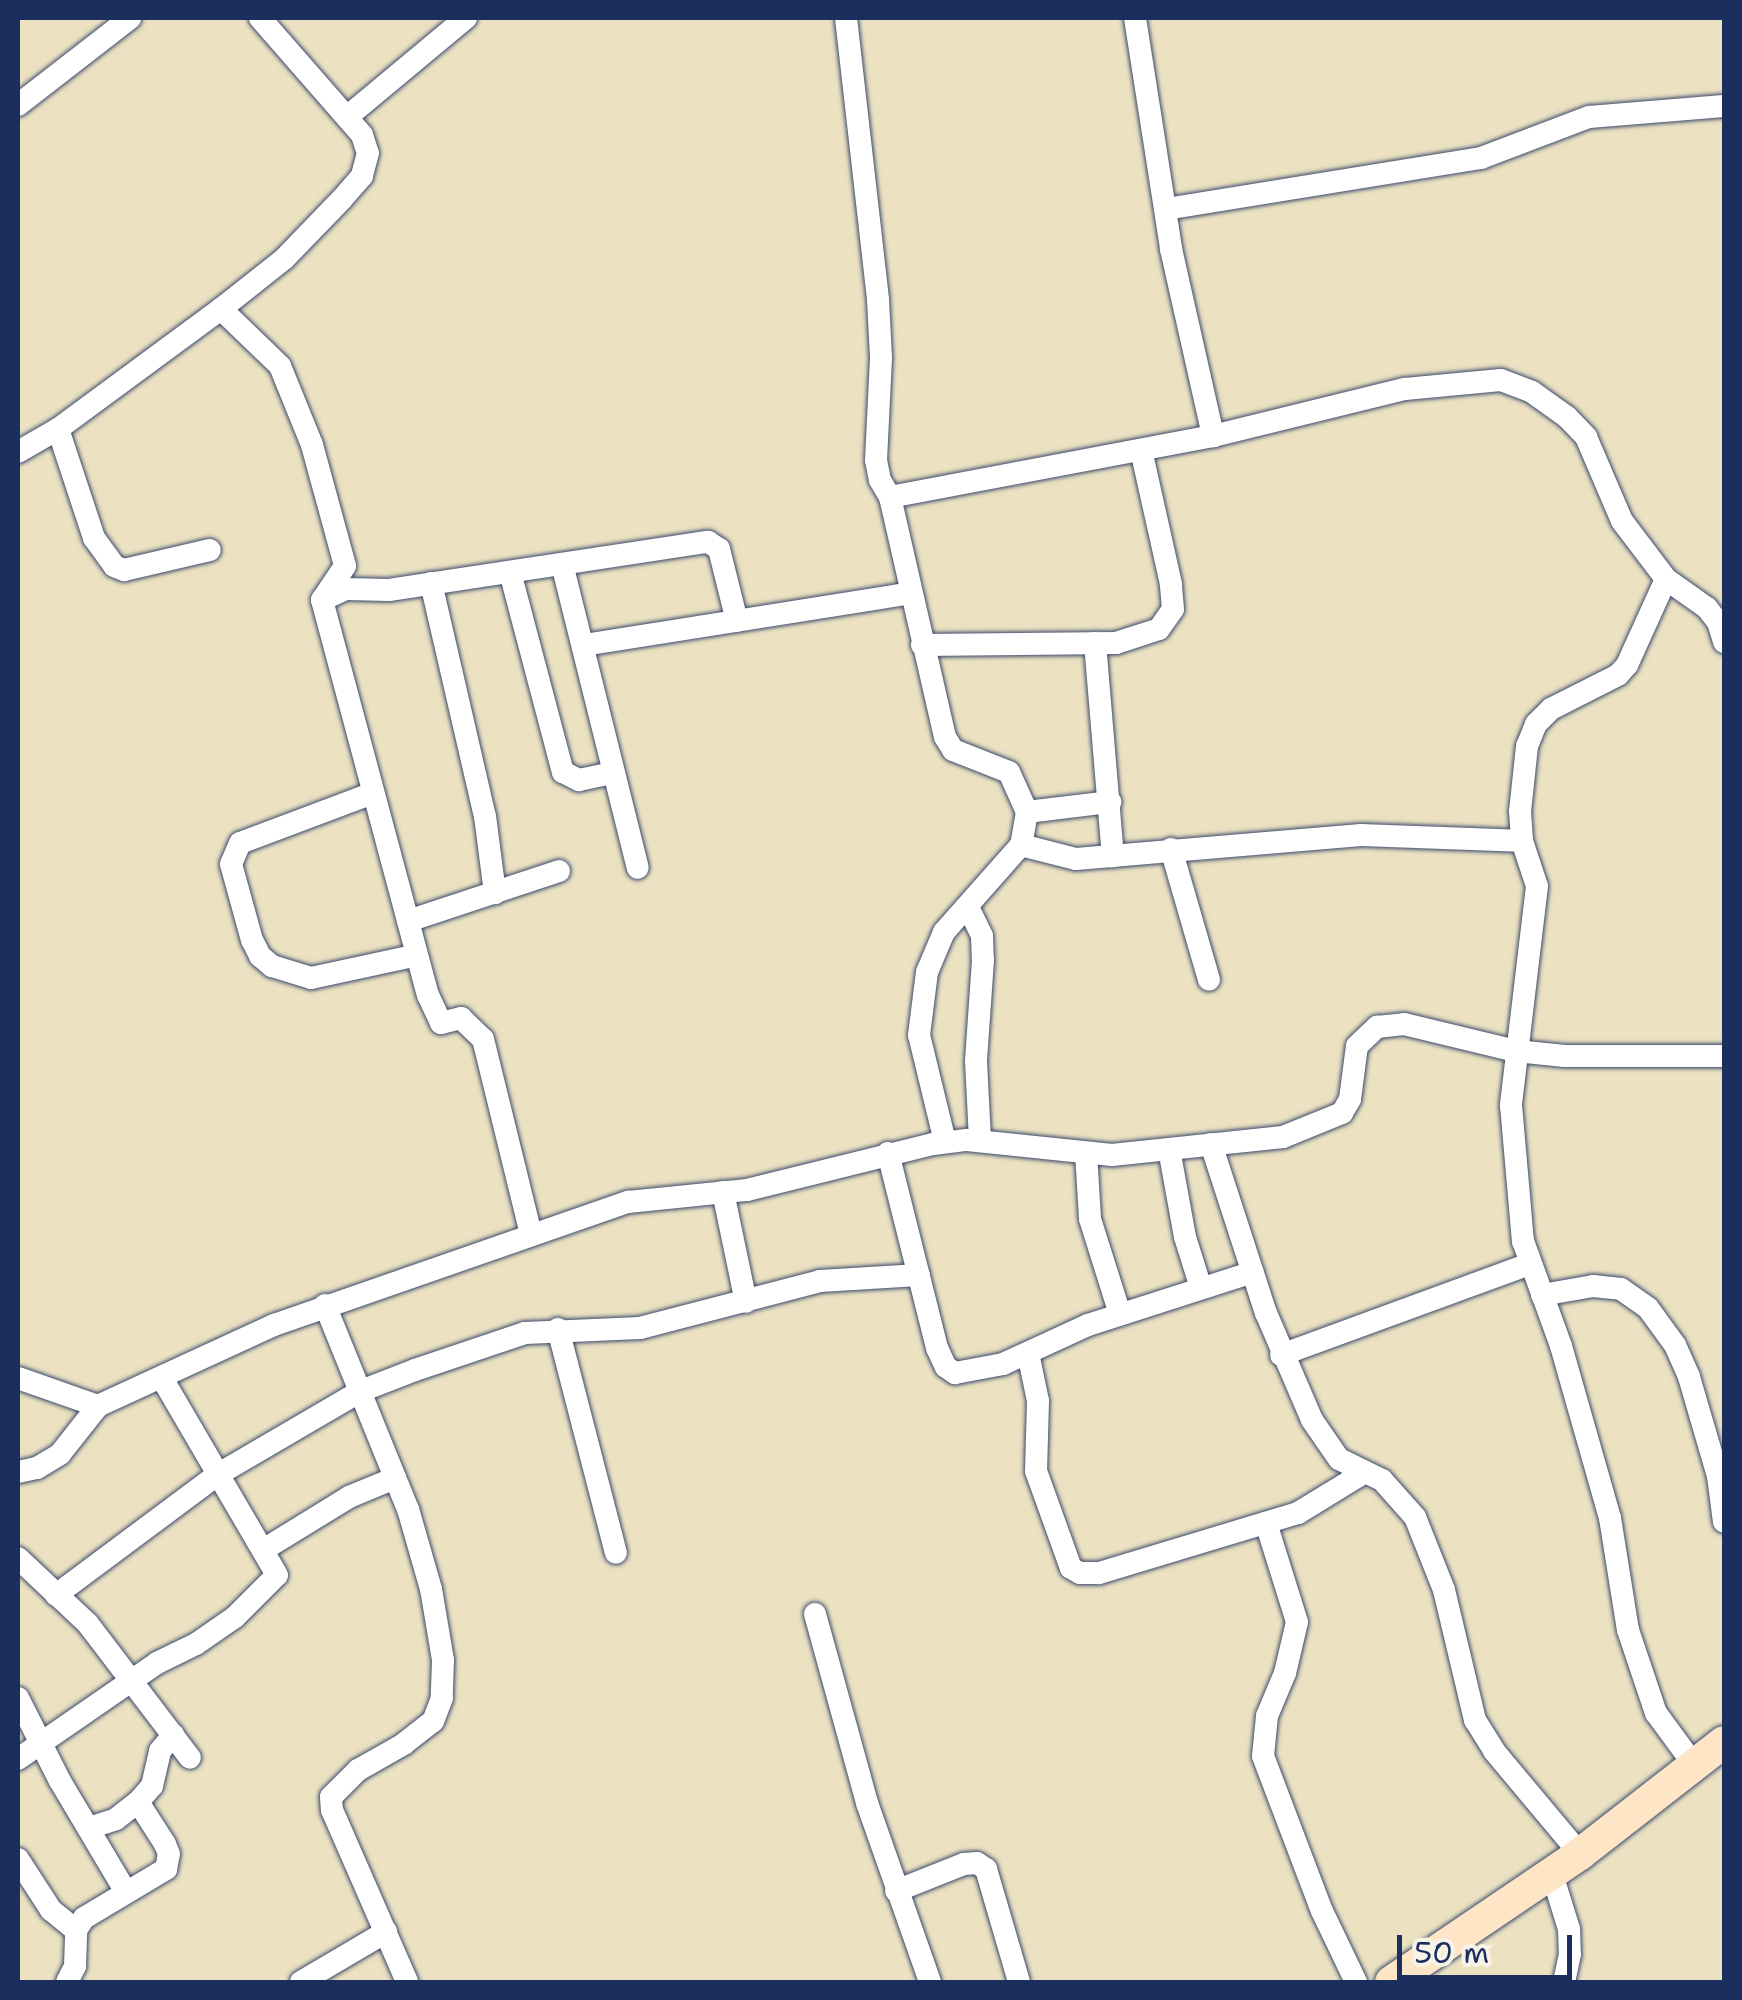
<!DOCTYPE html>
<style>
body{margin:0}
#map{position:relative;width:1742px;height:2000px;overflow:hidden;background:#ece2c2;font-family:"Shantell Sans",sans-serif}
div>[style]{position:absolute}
.roads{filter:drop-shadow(0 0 2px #3a4a6d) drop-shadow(0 0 2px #3a4a6d)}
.street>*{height:22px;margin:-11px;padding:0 11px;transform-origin:11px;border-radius:11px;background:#fff}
.secondary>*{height:32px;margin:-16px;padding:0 16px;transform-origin:16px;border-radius:16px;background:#fde5c5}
span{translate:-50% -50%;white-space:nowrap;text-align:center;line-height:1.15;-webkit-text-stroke:9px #f7f3e8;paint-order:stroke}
.frame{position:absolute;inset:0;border:20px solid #1b2f5e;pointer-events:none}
.scale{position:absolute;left:1397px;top:1935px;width:175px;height:45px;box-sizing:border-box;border:5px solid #1b2f5e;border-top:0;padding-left:12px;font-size:30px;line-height:35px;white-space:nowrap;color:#1b2f5e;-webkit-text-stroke:8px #f7f3e8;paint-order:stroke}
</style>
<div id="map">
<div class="roads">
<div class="street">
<div style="left:260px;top:18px;width:155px;rotate:48.9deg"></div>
<div style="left:362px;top:135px;width:19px;rotate:72deg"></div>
<div style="left:368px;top:153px;width:24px;rotate:105deg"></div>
<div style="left:362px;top:176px;width:30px;rotate:131deg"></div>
<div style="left:342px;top:199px;width:83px;rotate:134deg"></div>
<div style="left:284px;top:259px;width:80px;rotate:141.6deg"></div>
<div style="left:221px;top:309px;width:82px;rotate:44deg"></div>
<div style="left:280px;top:366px;width:85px;rotate:67.9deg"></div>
<div style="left:312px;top:445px;width:125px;rotate:74.7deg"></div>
<div style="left:345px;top:566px;width:41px;rotate:124.1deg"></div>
<div style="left:322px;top:600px;width:409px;rotate:75deg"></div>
<div style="left:428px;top:995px;width:31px;rotate:65deg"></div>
<div style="left:441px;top:1023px;width:21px;rotate:-14deg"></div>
<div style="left:461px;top:1018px;width:30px;rotate:44deg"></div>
<div style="left:483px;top:1039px;width:201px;rotate:76.2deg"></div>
<div style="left:846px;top:18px;width:284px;rotate:83.5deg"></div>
<div style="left:878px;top:300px;width:58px;rotate:87deg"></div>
<div style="left:881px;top:358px;width:102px;rotate:92.8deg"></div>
<div style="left:876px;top:460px;width:20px;rotate:79deg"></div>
<div style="left:880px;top:480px;width:20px;rotate:60deg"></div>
<div style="left:890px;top:497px;width:246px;rotate:77.1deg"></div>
<div style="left:945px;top:737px;width:15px;rotate:58deg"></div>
<div style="left:953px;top:750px;width:60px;rotate:21.4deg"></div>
<div style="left:1009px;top:772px;width:44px;rotate:65.8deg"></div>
<div style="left:1027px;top:812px;width:34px;rotate:100deg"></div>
<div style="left:1021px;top:845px;width:116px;rotate:131.5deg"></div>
<div style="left:944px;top:932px;width:43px;rotate:113deg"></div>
<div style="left:927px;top:972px;width:64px;rotate:97.2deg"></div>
<div style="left:919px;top:1035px;width:110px;rotate:76.3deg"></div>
<div style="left:1135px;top:18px;width:234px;rotate:81.1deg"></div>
<div style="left:1171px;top:249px;width:192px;rotate:77.3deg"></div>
<div style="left:18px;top:105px;width:142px;rotate:-37.8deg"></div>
<div style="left:347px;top:117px;width:155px;rotate:-39.8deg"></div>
<div style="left:1166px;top:209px;width:319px;rotate:-9.2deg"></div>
<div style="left:1481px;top:158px;width:116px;rotate:-20.8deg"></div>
<div style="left:1589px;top:117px;width:135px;rotate:-4.7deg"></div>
<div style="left:58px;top:429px;width:115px;rotate:71.7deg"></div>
<div style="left:94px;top:538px;width:34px;rotate:54deg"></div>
<div style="left:114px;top:566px;width:11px;rotate:22deg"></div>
<div style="left:124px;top:570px;width:88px;rotate:-13.1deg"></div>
<div style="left:18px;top:452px;width:46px;rotate:-29.9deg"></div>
<div style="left:58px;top:429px;width:202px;rotate:-36.4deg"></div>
<div style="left:890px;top:497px;width:329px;rotate:-10.7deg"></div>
<div style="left:1213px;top:436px;width:198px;rotate:-13.8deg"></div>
<div style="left:1405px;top:389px;width:96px;rotate:-5.4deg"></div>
<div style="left:1501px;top:380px;width:33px;rotate:21deg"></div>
<div style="left:1532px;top:392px;width:43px;rotate:35.5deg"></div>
<div style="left:1567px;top:417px;width:28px;rotate:46deg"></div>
<div style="left:1586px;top:437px;width:91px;rotate:66.8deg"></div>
<div style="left:1622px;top:521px;width:73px;rotate:52.8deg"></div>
<div style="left:1666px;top:579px;width:50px;rotate:35.3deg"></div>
<div style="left:1707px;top:608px;width:18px;rotate:52deg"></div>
<div style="left:1718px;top:622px;width:21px;rotate:73deg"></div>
<div style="left:562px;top:564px;width:313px;rotate:76deg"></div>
<div style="left:510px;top:572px;width:207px;rotate:75.2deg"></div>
<div style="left:563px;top:772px;width:18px;rotate:27deg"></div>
<div style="left:579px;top:780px;width:35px;rotate:-12deg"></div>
<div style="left:1666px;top:579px;width:94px;rotate:114.4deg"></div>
<div style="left:1627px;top:665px;width:13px;rotate:132deg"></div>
<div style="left:1618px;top:675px;width:75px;rotate:153.1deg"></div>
<div style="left:1551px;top:709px;width:21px;rotate:135deg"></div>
<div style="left:1536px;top:724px;width:24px;rotate:112deg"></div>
<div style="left:1527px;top:746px;width:65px;rotate:96.1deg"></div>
<div style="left:1520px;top:811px;width:30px;rotate:86deg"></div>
<div style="left:1522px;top:841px;width:47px;rotate:71.6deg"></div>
<div style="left:1537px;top:886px;width:221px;rotate:96.8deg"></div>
<div style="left:1511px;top:1105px;width:137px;rotate:85deg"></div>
<div style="left:1523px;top:1241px;width:112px;rotate:70.1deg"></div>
<div style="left:1561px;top:1346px;width:179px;rotate:74.1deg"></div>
<div style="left:1610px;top:1518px;width:113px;rotate:80.9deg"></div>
<div style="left:1628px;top:1630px;width:88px;rotate:71.4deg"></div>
<div style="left:1656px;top:1713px;width:66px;rotate:53.7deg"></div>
<div style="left:431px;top:583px;width:239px;rotate:77deg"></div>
<div style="left:485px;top:816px;width:78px;rotate:82.6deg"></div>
<div style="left:322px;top:600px;width:26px;rotate:-25deg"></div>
<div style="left:346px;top:589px;width:43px;rotate:1.3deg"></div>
<div style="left:389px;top:590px;width:323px;rotate:-8.6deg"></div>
<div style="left:708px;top:542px;width:13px;rotate:32deg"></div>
<div style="left:719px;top:549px;width:74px;rotate:76deg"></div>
<div style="left:1095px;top:643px;width:214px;rotate:85.2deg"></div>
<div style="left:584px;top:645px;width:331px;rotate:-9deg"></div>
<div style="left:922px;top:645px;width:194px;rotate:-0.6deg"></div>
<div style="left:1116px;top:643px;width:45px;rotate:-18deg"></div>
<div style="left:1159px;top:629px;width:24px;rotate:-55deg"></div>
<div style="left:1173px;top:609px;width:25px;rotate:-95deg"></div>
<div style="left:1171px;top:584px;width:137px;rotate:-102.6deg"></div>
<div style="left:373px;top:793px;width:142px;rotate:159.4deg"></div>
<div style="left:240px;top:843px;width:23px;rotate:113deg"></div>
<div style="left:231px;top:864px;width:79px;rotate:74.6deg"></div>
<div style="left:252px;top:940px;width:18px;rotate:63deg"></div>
<div style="left:260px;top:956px;width:16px;rotate:40deg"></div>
<div style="left:272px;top:966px;width:41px;rotate:17.1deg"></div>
<div style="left:311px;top:978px;width:108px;rotate:-12.2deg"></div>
<div style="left:1027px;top:812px;width:84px;rotate:-6.9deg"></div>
<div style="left:1021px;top:845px;width:57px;rotate:14.3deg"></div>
<div style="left:1076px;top:859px;width:286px;rotate:-4.8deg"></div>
<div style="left:1361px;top:835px;width:161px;rotate:2.1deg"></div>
<div style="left:1171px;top:849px;width:136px;rotate:73.8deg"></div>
<div style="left:968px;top:907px;width:32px;rotate:64deg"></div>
<div style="left:982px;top:936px;width:24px;rotate:88deg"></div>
<div style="left:983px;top:960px;width:101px;rotate:94deg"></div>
<div style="left:976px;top:1061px;width:80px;rotate:87.1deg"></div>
<div style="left:408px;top:921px;width:159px;rotate:-18.3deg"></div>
<div style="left:1211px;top:1144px;width:178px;rotate:72deg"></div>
<div style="left:1266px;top:1313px;width:116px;rotate:66.7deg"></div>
<div style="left:1312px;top:1420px;width:47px;rotate:55.3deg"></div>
<div style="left:1339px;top:1459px;width:48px;rotate:26deg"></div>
<div style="left:1382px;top:1480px;width:50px;rotate:48.3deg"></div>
<div style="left:1415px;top:1517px;width:79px;rotate:68.3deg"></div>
<div style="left:1444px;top:1590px;width:134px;rotate:76.6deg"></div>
<div style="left:1475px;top:1720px;width:36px;rotate:58deg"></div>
<div style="left:1494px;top:1751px;width:134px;rotate:50.1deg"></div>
<div style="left:1169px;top:1149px;width:89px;rotate:79.7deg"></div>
<div style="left:1185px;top:1237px;width:53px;rotate:72.6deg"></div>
<div style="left:888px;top:1153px;width:201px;rotate:75.9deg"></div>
<div style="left:937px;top:1348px;width:21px;rotate:65deg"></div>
<div style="left:946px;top:1367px;width:11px;rotate:34deg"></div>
<div style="left:955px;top:1373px;width:49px;rotate:-10.6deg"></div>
<div style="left:1003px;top:1364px;width:94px;rotate:-24.6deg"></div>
<div style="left:1088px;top:1325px;width:173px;rotate:-17.8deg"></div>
<div style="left:1086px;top:1153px;width:66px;rotate:86.5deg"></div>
<div style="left:1090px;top:1219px;width:100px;rotate:72.5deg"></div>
<div style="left:723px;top:1192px;width:112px;rotate:78.2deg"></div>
<div style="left:1542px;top:1295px;width:52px;rotate:-10deg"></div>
<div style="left:1593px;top:1286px;width:28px;rotate:6deg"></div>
<div style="left:1621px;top:1289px;width:33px;rotate:35deg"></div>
<div style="left:1648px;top:1308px;width:46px;rotate:53.9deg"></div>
<div style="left:1675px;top:1345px;width:35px;rotate:66deg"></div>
<div style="left:1689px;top:1377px;width:103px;rotate:73.7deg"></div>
<div style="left:1718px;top:1476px;width:46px;rotate:82.6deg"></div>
<div style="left:325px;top:1305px;width:220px;rotate:67.9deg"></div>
<div style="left:408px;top:1509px;width:83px;rotate:74deg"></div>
<div style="left:431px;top:1589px;width:72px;rotate:80.4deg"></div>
<div style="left:443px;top:1660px;width:38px;rotate:92deg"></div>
<div style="left:442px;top:1698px;width:25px;rotate:111deg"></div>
<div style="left:433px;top:1721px;width:37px;rotate:142deg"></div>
<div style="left:404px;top:1744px;width:53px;rotate:150.5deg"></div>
<div style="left:358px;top:1770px;width:38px;rotate:135deg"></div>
<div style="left:331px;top:1797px;width:13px;rotate:86deg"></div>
<div style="left:332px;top:1810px;width:188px;rotate:66.4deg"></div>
<div style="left:558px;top:1329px;width:231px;rotate:75.5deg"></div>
<div style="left:1028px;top:1353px;width:49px;rotate:78.2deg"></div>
<div style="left:1038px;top:1401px;width:70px;rotate:91.6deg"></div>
<div style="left:1036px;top:1471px;width:103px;rotate:70.2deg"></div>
<div style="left:1071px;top:1568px;width:10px;rotate:29deg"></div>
<div style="left:1080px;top:1573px;width:19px"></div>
<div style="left:1099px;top:1573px;width:208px;rotate:-16.8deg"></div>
<div style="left:1298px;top:1513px;width:75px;rotate:-31.4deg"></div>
<div style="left:1281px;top:1355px;width:265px;rotate:-20.1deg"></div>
<div style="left:18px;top:1378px;width:85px;rotate:19.3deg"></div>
<div style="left:18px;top:1472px;width:19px;rotate:-12deg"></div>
<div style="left:37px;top:1468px;width:27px;rotate:-31deg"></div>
<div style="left:60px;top:1454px;width:61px;rotate:-51.6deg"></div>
<div style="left:98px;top:1406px;width:194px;rotate:-24.7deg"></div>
<div style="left:274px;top:1325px;width:375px;rotate:-19.2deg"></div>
<div style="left:628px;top:1202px;width:120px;rotate:-5.8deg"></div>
<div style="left:747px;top:1190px;width:192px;rotate:-13.9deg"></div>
<div style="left:933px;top:1144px;width:34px;rotate:-7deg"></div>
<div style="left:967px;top:1140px;width:146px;rotate:5.9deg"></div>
<div style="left:1112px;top:1155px;width:172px;rotate:-6deg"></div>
<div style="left:1283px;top:1137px;width:64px;rotate:-22.1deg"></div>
<div style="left:1342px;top:1113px;width:16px;rotate:-60deg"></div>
<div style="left:1350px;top:1099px;width:53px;rotate:-82.5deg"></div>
<div style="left:1357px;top:1046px;width:28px;rotate:-44deg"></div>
<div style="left:1377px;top:1027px;width:27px;rotate:-6deg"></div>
<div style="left:1404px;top:1024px;width:115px;rotate:13.6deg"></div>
<div style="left:1516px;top:1051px;width:49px;rotate:5.8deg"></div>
<div style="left:1565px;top:1056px;width:159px"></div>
<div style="left:1266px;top:1523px;width:104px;rotate:72.6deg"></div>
<div style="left:1297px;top:1622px;width:52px;rotate:103.2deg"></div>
<div style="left:1285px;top:1673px;width:47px;rotate:112.7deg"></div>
<div style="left:1267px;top:1716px;width:40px;rotate:95.7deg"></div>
<div style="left:1263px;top:1756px;width:166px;rotate:69.2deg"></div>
<div style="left:1322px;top:1911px;width:79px;rotate:64.4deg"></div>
<div style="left:263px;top:1550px;width:101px;rotate:-31.6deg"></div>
<div style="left:349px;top:1497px;width:50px;rotate:-22.4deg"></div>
<div style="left:18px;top:1558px;width:96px;rotate:43.3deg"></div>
<div style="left:88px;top:1624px;width:168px;rotate:52.7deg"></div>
<div style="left:56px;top:1595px;width:201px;rotate:-36.7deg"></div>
<div style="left:217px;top:1475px;width:167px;rotate:-30.3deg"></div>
<div style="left:361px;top:1391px;width:58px;rotate:-21.3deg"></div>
<div style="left:415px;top:1370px;width:116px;rotate:-18.6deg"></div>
<div style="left:525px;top:1333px;width:115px;rotate:-2.5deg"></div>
<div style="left:640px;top:1328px;width:186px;rotate:-14.6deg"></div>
<div style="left:820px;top:1281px;width:99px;rotate:-3.5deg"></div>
<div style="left:815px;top:1614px;width:196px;rotate:74.6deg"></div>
<div style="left:867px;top:1803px;width:190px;rotate:70.6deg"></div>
<div style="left:18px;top:1698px;width:93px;rotate:63.2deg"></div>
<div style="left:60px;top:1781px;width:129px;rotate:59.3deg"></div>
<div style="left:18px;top:1759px;width:169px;rotate:-34.6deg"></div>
<div style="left:157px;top:1663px;width:43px;rotate:-26deg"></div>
<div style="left:196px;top:1644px;width:47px;rotate:-34.7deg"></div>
<div style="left:235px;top:1617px;width:59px;rotate:-45deg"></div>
<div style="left:277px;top:1575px;width:228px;rotate:-120.3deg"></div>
<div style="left:89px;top:1828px;width:28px;rotate:-18deg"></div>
<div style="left:116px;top:1819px;width:28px;rotate:-38deg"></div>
<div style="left:138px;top:1802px;width:21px;rotate:-49deg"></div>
<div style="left:152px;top:1786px;width:36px;rotate:-77deg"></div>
<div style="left:160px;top:1751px;width:21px;rotate:-51deg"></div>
<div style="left:18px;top:1859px;width:61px;rotate:57.1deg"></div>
<div style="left:51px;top:1910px;width:32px;rotate:39deg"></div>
<div style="left:1552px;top:1874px;width:58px;rotate:72.8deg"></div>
<div style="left:1569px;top:1929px;width:25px;rotate:88deg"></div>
<div style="left:1570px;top:1954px;width:29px;rotate:102deg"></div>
<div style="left:896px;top:1891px;width:73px;rotate:-21.7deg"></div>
<div style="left:964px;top:1864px;width:13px;rotate:-4deg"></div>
<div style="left:977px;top:1863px;width:11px;rotate:34deg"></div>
<div style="left:986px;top:1869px;width:118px;rotate:73.7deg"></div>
<div style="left:67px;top:1982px;width:18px;rotate:-63deg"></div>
<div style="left:75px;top:1966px;width:36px;rotate:-88deg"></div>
<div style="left:76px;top:1930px;width:14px;rotate:-56deg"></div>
<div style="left:84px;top:1918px;width:96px;rotate:-30.9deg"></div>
<div style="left:166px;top:1869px;width:15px;rotate:-79deg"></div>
<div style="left:169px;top:1854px;width:11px;rotate:-112deg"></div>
<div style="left:165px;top:1844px;width:50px;rotate:-122.7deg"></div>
<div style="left:301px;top:1982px;width:99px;rotate:-30.5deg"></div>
</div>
<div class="secondary">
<div style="left:1391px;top:1982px;width:228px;rotate:-34.1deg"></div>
<div style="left:1580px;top:1854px;width:182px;rotate:-37.9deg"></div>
</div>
</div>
<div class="frame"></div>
<div class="scale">50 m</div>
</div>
